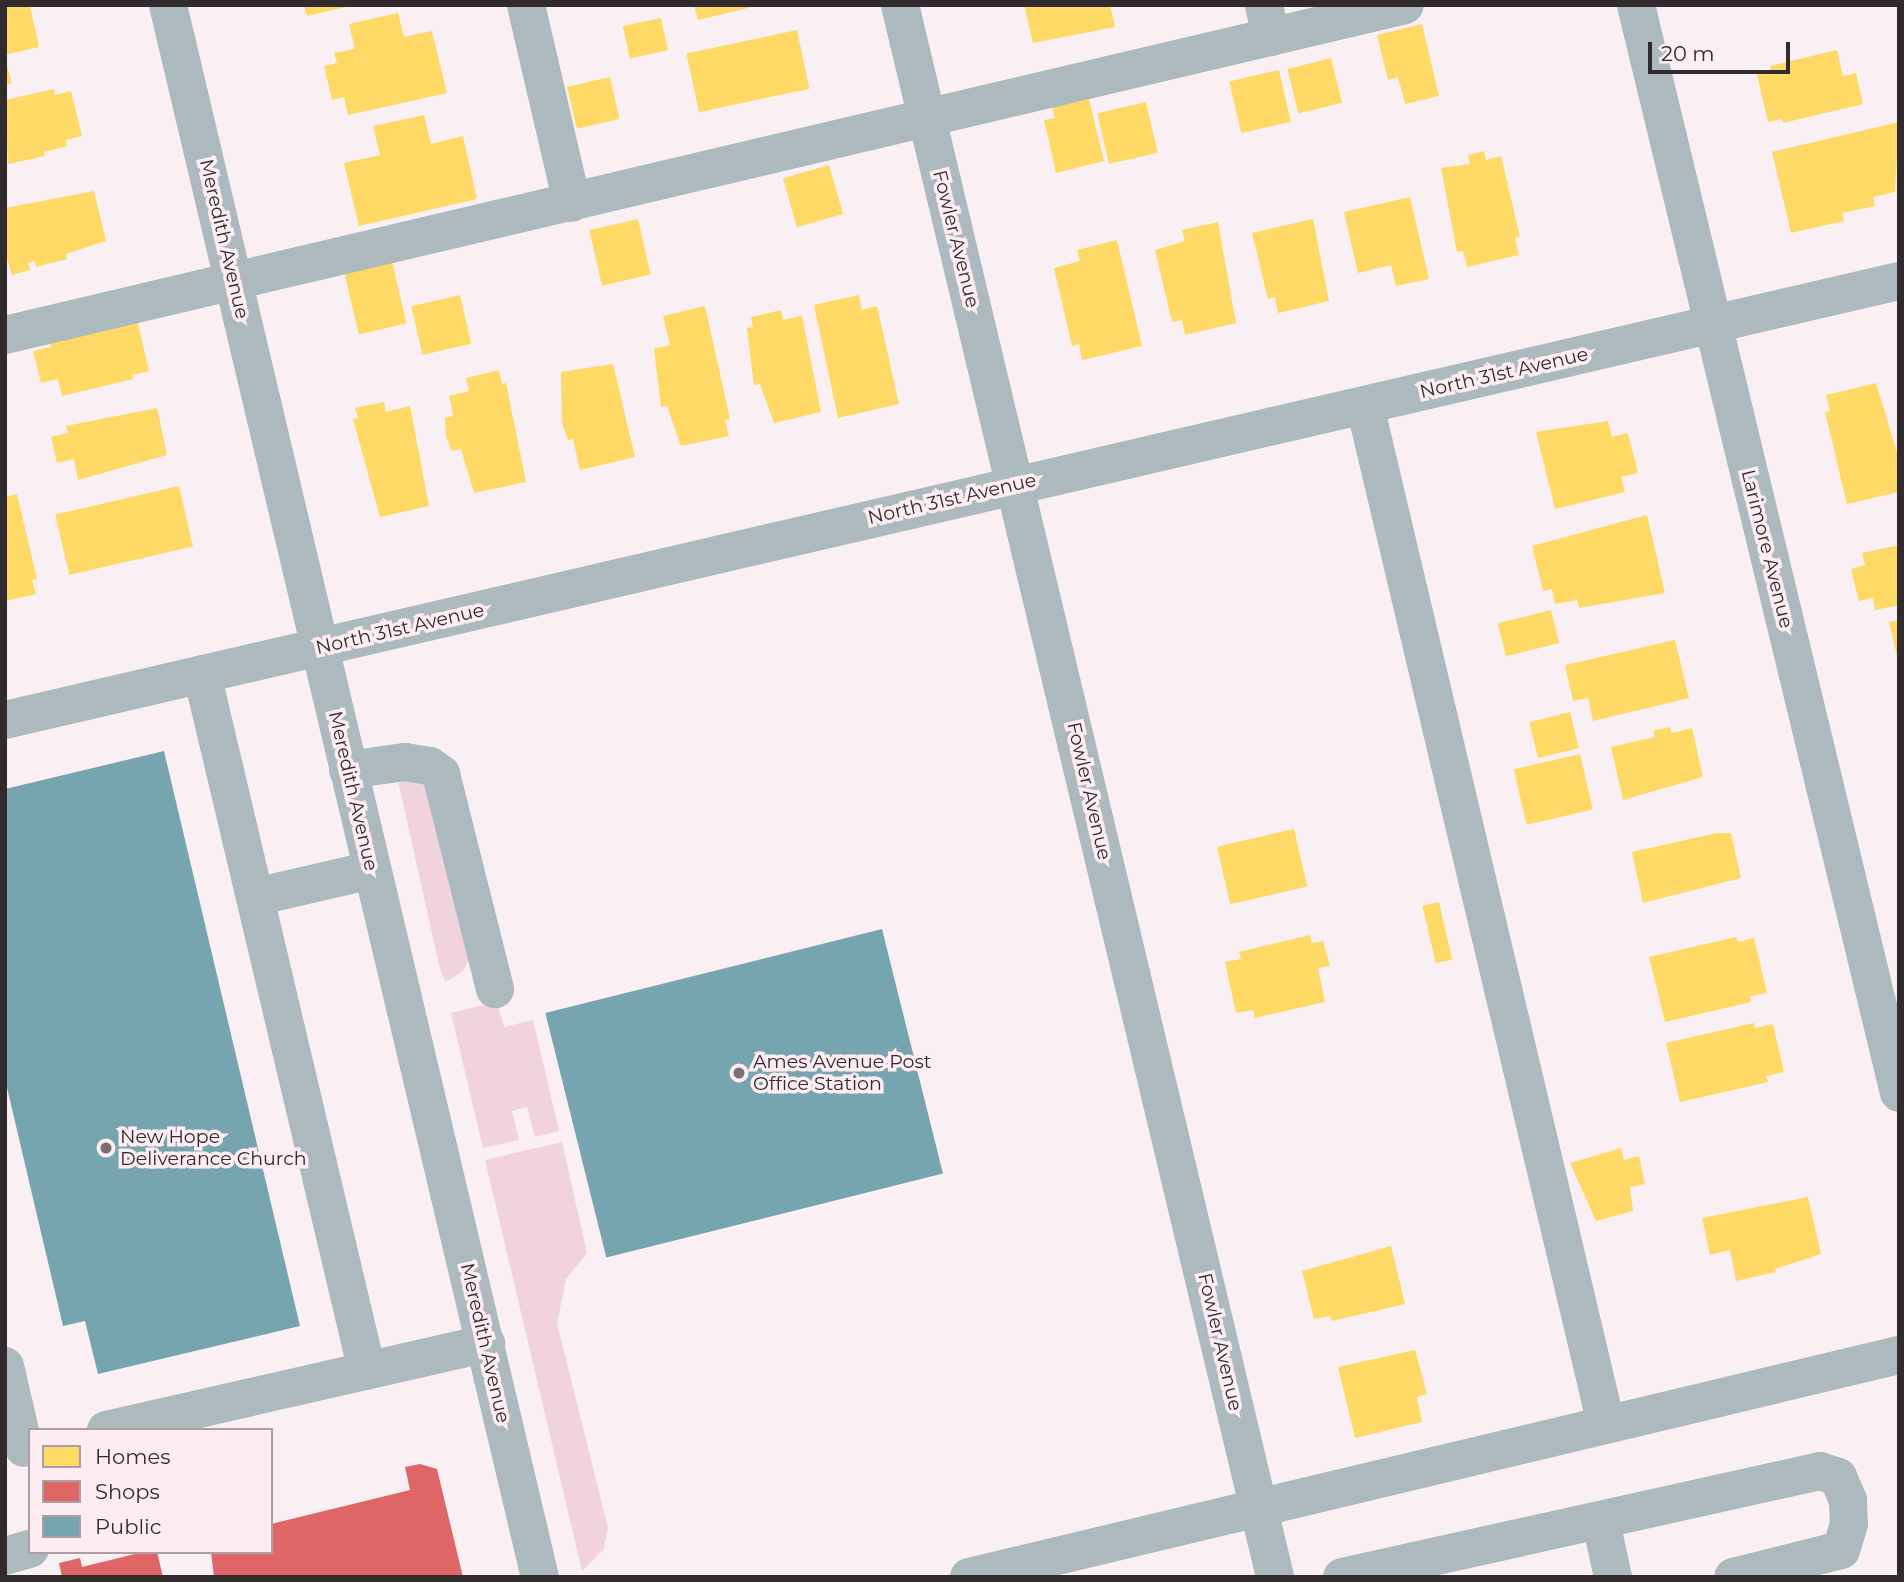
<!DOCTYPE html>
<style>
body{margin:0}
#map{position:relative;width:1904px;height:1582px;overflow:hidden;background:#faf0f3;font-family:Montserrat,sans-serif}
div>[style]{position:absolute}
.green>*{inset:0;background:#f0d3dc}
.homes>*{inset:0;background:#ffd966;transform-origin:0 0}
.shops>*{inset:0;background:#e06666}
.public>*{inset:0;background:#76a5af;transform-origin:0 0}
.minor>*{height:38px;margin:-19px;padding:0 19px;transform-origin:19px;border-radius:19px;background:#acb9bd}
.dots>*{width:19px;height:19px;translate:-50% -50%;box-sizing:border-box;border:4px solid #fdedf2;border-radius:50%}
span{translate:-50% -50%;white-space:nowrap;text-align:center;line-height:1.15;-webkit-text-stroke:7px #fdedf2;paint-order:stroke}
.street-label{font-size:19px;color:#312b2d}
.poi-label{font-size:19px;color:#312b2d}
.left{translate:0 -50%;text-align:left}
.frame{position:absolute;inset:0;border:7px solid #312b2d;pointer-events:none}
.legend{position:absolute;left:28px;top:1428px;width:245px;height:126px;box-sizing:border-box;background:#fdedf2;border:2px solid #ab9fa3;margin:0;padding:9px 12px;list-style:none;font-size:21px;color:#312b2d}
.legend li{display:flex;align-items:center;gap:14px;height:35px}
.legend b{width:35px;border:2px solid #ab9fa3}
.scale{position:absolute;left:1648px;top:42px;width:142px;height:32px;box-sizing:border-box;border:4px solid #312b2d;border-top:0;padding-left:9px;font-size:21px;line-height:24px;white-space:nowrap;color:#312b2d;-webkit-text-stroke:5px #fdedf2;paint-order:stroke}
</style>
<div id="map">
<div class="green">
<div style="clip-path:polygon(397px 776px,424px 779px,471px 956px,463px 971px,449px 980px,445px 981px,440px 969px)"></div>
<div style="clip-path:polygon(497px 1002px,504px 1027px,533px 1020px,559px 1131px,535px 1137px,527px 1107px,512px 1111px,519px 1140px,483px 1148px,451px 1013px)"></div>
<div style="clip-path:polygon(562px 1142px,587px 1253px,566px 1279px,557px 1323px,608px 1528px,604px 1549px,582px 1571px,485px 1160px)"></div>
</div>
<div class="homes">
<div style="clip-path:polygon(5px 5px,30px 5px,39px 47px,5px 55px)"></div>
<div style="clip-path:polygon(304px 5px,349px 5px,350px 6px,307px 16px)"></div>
<div style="clip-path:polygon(694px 5px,756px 5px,756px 6px,698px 20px)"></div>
<div style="clip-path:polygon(1024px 5px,1110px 5px,1115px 27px,1033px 43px)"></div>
<div style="clip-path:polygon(398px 13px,404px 37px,432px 31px,447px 93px,348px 115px,344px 97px,332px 100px,324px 66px,337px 63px,334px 53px,355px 49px,349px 24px)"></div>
<div style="left:661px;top:18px;width:33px;height:39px;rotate:78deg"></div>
<div style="clip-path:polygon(1422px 24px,1439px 96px,1405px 104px,1398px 77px,1388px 80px,1377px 35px)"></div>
<div style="left:797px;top:30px;width:60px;height:113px;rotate:78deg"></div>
<div style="clip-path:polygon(1837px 50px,1843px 76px,1856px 73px,1863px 104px,1783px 123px,1782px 119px,1768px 122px,1757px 74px,1771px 71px,1770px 66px)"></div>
<div style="left:1331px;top:58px;width:46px;height:45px;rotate:76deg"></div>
<div style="clip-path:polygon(5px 59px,12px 83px,5px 85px)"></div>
<div style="left:1279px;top:70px;width:53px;height:51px;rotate:77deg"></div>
<div style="left:610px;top:77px;width:43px;height:44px;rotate:77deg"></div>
<div style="clip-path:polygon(54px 89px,55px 95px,71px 91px,82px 136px,66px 140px,67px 146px,44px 152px,45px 156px,8px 164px,5px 100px)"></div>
<div style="clip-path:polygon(1089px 99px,1104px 161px,1056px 173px,1044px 120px,1055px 118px,1052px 107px)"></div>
<div style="left:1146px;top:102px;width:52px;height:50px;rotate:77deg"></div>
<div style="clip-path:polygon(424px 115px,431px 144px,463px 136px,477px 199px,359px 226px,344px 163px,380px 155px,373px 126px)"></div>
<div style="clip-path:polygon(1899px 122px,1895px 192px,1873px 197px,1875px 206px,1842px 213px,1844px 221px,1791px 233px,1772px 152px)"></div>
<div style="clip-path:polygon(1484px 151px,1486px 160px,1501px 156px,1520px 237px,1515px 238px,1519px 255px,1467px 267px,1463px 251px,1457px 252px,1441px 168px,1470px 164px,1468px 155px)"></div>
<div style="left:829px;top:165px;width:51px;height:48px;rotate:74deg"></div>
<div style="clip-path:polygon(94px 191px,106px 241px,66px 254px,67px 259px,36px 267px,35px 261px,28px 263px,30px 270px,12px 275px,5px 252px,5px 208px)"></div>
<div style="clip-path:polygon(1410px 197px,1429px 279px,1396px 286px,1391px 265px,1358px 273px,1344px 212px)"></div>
<div style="left:638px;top:219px;width:57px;height:50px;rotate:77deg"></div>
<div style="clip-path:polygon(1313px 219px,1329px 301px,1278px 313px,1275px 297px,1268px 299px,1252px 233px)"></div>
<div style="clip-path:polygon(1218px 222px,1236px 323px,1185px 335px,1182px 320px,1172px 322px,1155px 250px,1185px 241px,1182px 230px)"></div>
<div style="clip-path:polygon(1117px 240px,1142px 346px,1082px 360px,1079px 344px,1072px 346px,1054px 268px,1080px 261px,1077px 250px)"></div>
<div style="left:392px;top:261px;width:64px;height:49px;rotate:77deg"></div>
<div style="left:460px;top:295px;width:50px;height:50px;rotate:77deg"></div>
<div style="clip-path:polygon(859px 295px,862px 310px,877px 306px,899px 404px,838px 418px,814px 305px)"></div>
<div style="clip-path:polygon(705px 306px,730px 419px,725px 420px,729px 436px,681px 446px,667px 406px,661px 407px,654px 349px,670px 345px,663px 316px)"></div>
<div style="clip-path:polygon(781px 310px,783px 320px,802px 316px,821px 412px,774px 423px,760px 384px,754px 385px,747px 328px,753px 327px,751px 317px)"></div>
<div style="clip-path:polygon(138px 323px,149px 371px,132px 375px,133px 379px,62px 396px,58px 379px,41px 383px,33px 351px,51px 347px,49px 340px)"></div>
<div style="clip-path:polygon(613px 364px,635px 457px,580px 470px,573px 439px,568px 440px,562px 423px,561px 372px)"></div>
<div style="clip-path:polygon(499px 370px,502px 384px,506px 383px,526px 482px,474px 493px,461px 449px,452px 451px,446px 436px,445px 418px,453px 416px,449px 396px,469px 391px,466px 378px)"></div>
<div style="clip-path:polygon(1876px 383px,1899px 459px,1899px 492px,1847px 504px,1825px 412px,1830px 411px,1826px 395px)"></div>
<div style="clip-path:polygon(384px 402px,386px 412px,410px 406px,429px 506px,380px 517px,353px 419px,358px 418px,355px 408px)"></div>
<div style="clip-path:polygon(157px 408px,167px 455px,78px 480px,74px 459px,57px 463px,51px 437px,68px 433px,66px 426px)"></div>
<div style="clip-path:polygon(1608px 421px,1612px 437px,1628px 433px,1638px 473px,1621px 477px,1625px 492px,1555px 509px,1536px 432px)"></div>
<div style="left:179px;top:486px;width:62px;height:127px;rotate:77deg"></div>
<div style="clip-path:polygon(17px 494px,37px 579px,32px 580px,36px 594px,5px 601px,5px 497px)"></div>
<div style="clip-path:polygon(1647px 515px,1665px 593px,1579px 608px,1577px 600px,1555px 604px,1552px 589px,1543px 591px,1532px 546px)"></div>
<div style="clip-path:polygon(1899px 545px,1899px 605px,1875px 610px,1873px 598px,1859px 601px,1851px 569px,1865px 565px,1862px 553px)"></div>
<div style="left:1551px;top:610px;width:34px;height:55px;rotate:76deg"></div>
<div style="clip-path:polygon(1899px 620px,1899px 660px,1898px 660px,1889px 622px)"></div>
<div style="clip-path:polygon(1675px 640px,1689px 698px,1593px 721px,1588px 698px,1573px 701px,1565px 665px)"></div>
<div style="left:1570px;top:712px;width:37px;height:42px;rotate:76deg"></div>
<div style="clip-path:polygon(1670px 727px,1672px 733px,1692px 728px,1703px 777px,1623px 800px,1611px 747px,1655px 737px,1653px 731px)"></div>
<div style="left:1580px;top:754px;width:57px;height:68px;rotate:77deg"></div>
<div style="left:1294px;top:829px;width:59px;height:79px;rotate:77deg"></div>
<div style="clip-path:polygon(1717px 833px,1731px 833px,1741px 878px,1643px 903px,1632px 852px)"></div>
<div style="left:1439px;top:902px;width:59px;height:17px;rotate:77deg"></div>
<div style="clip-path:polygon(1310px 935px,1312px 943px,1323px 941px,1330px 966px,1318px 968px,1325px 1002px,1255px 1018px,1253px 1010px,1236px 1013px,1225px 962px,1241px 959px,1239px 952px)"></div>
<div style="clip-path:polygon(1736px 937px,1738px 942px,1754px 938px,1767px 993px,1750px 996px,1751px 1002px,1665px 1022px,1649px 957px)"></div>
<div style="clip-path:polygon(1754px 1023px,1755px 1028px,1773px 1024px,1784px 1072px,1766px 1076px,1768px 1082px,1680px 1102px,1666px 1043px)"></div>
<div style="clip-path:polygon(1621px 1148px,1624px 1160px,1639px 1156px,1645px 1184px,1630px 1187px,1633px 1211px,1596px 1221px,1570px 1163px)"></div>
<div style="clip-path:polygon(1808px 1197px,1821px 1254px,1775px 1269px,1776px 1272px,1736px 1281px,1730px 1250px,1710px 1255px,1702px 1218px)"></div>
<div style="clip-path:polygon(1391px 1246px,1405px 1304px,1332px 1321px,1330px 1316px,1314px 1319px,1302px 1271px)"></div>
<div style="clip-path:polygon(1415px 1350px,1427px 1394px,1417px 1397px,1422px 1422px,1355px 1438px,1338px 1367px)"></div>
</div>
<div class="shops">
<div style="clip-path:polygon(420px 1464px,437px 1469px,463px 1577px,214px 1577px,211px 1552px,271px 1552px,271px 1524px,410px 1490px,405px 1467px)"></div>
<div style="clip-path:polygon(143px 1552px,157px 1552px,163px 1577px,62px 1577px,59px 1563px,80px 1558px,82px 1567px)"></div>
</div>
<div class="public">
<div style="clip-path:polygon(164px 751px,300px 1326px,98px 1374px,85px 1321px,63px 1326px,5px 1079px,5px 789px)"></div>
<div style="left:882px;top:929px;width:252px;height:347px;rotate:76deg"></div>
</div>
<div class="minor">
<div style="left:168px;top:5px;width:1615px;rotate:76.69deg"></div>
<div style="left:526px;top:5px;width:203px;rotate:76.9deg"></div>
<div style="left:900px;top:5px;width:1616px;rotate:76.58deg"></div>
<div style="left:1264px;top:5px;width:33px;rotate:78deg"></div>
<div style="left:1636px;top:5px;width:1119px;rotate:76.41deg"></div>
<div style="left:5px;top:335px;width:1438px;rotate:-13.26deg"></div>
<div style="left:1365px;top:406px;width:1046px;rotate:76.68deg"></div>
<div style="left:202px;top:674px;width:716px;rotate:76.68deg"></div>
<div style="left:5px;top:720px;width:1944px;rotate:-13.05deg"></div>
<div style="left:348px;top:770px;width:58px;rotate:-8deg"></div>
<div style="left:405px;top:762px;width:25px;rotate:9deg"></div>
<div style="left:430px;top:766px;width:14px;rotate:36deg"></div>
<div style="left:441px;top:774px;width:222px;rotate:75.9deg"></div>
<div style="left:255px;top:897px;width:120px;rotate:-13deg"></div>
<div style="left:5px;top:1366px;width:84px;rotate:77deg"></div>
<div style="left:106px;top:1430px;width:390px;rotate:-12.8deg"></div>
<div style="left:1601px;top:1522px;width:56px;rotate:77.7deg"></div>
<div style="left:5px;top:1556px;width:26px;rotate:-16deg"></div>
<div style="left:969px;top:1577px;width:956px;rotate:-13.43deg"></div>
<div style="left:1342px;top:1577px;width:490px;rotate:-12.5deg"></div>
<div style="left:1820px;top:1471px;width:19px;rotate:18deg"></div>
<div style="left:1838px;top:1477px;width:25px;rotate:67deg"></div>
<div style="left:1848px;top:1500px;width:24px;rotate:88deg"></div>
<div style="left:1849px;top:1524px;width:27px;rotate:107deg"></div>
<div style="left:1841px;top:1550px;width:111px;rotate:166deg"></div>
</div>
<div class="dots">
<div style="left:739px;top:1073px;background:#777072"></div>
<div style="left:106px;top:1148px;background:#777072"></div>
</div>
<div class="street-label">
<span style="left:224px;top:239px;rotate:77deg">Meredith Avenue</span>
<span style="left:956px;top:239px;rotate:76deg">Fowler Avenue</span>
<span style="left:1504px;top:373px;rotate:-13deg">North 31st Avenue</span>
<span style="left:952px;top:499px;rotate:-13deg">North 31st Avenue</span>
<span style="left:1767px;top:549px;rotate:76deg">Larimore Avenue</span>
<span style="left:400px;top:629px;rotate:-13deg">North 31st Avenue</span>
<span style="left:353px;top:791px;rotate:77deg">Meredith Avenue</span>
<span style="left:1089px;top:791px;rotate:77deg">Fowler Avenue</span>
<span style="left:1220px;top:1342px;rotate:77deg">Fowler Avenue</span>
<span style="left:485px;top:1343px;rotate:77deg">Meredith Avenue</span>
</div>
<div class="poi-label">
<span class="left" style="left:753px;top:1073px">Ames Avenue Post<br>Office Station</span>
<span class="left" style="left:120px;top:1148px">New Hope<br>Deliverance Church</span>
</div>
<div class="frame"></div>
<ul class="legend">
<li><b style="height:19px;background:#ffd966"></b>Homes</li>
<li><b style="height:19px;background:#e06666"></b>Shops</li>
<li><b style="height:19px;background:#76a5af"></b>Public</li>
</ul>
<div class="scale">20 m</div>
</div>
